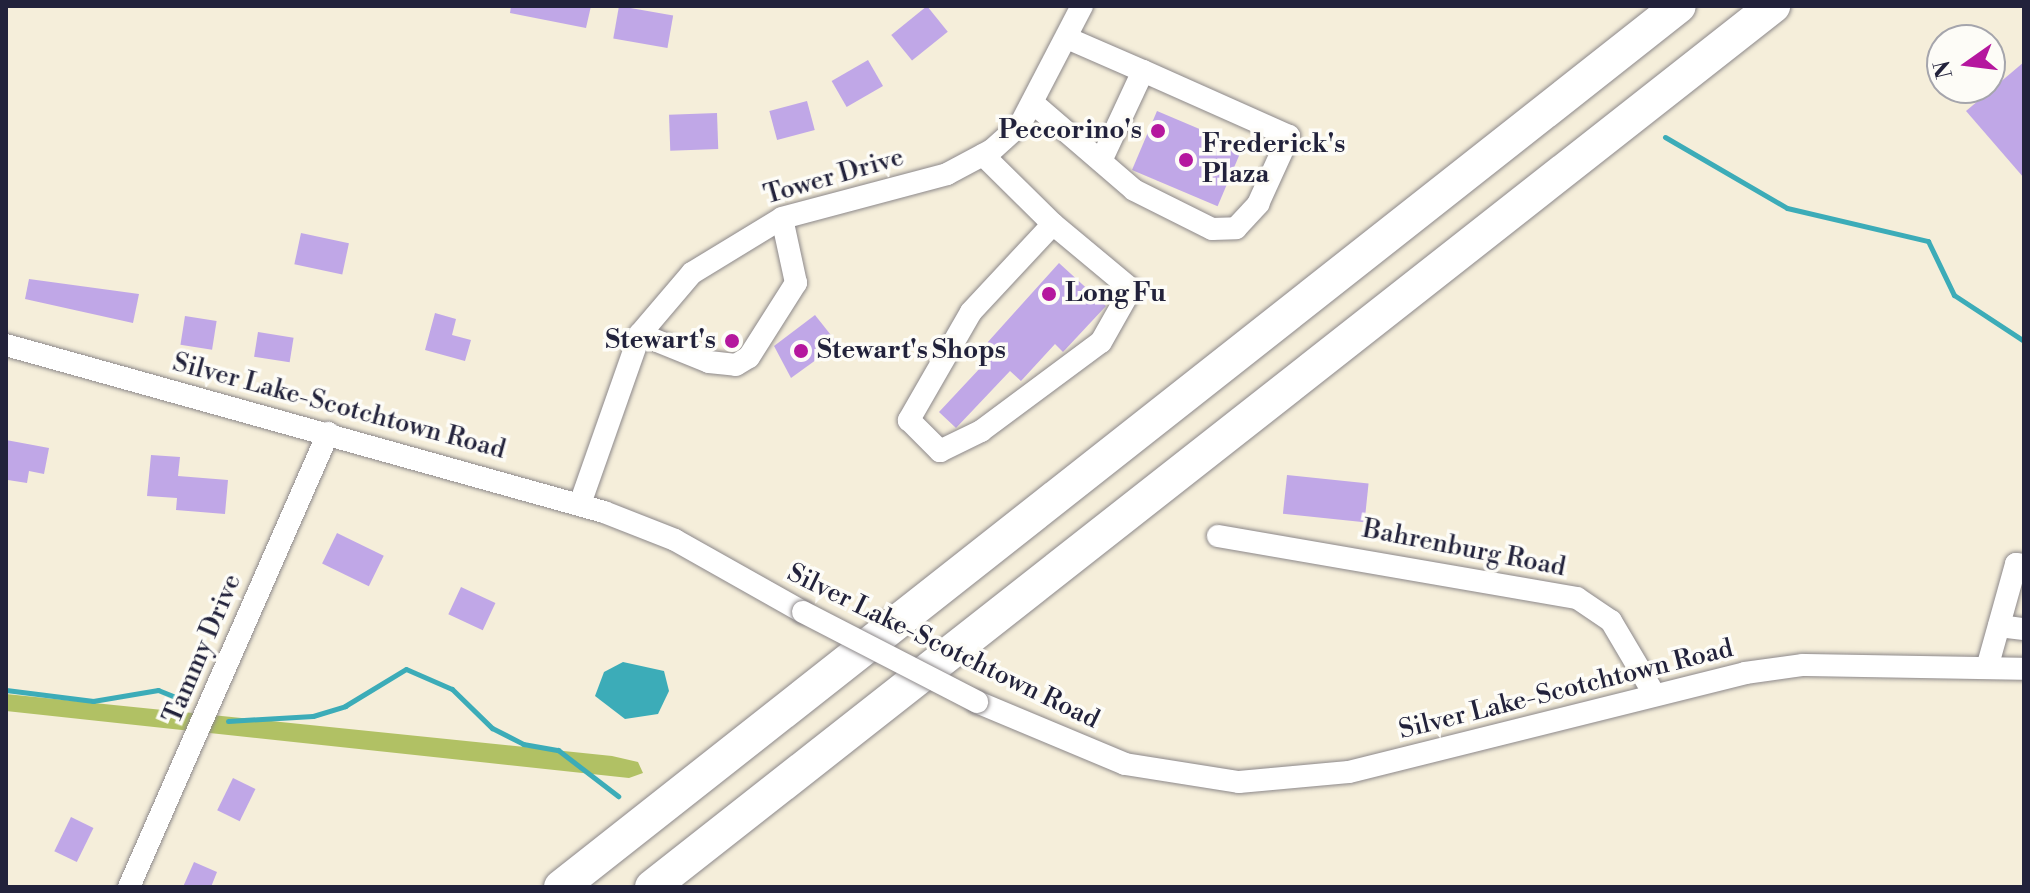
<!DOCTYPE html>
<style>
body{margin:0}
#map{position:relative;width:2030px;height:893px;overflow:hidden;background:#f5eeda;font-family:"Libre Bodoni",serif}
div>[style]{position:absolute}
.green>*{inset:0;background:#b1c164}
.water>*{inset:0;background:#3cacb8}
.stream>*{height:5px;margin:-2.5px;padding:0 2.5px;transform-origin:2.5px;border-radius:2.5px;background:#3cacb8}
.building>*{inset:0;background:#c0a7e7;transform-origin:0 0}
.roads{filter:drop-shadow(0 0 2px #8c888a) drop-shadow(0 0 2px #8c888a)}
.minor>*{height:22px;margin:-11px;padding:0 11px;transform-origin:11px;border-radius:11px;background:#fff}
.highway>*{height:34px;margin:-17px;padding:0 17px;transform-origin:17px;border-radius:17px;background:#fff}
.bridges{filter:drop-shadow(0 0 2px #8c888a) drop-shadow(0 0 2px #8c888a)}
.minor-bridge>*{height:22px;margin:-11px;padding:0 11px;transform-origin:11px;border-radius:11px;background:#fff}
.dots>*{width:22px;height:22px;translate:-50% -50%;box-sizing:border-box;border:4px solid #fdfcf7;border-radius:50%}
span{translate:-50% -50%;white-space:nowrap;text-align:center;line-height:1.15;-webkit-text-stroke:7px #fdfcf7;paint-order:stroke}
.poi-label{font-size:26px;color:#22223b;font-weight:700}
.right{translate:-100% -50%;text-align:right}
.left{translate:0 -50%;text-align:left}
.street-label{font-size:26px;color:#22223b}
.frame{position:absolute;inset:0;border:8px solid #22223b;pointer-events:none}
.north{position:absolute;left:1926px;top:24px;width:80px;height:80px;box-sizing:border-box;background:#fdfcf7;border:2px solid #a5a5ac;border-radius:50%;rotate:256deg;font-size:22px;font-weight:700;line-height:32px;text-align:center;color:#22223b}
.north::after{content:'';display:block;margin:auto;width:28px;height:36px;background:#b5179e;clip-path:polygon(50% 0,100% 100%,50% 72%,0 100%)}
</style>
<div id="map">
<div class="green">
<div style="clip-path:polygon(6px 694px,612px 756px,638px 762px,643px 773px,629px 778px,6px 711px)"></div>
</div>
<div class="water">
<div style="clip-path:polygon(623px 662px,664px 671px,669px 691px,658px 714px,625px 719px,595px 696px,604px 672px)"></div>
</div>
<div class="stream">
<div style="left:1665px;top:137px;width:141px;rotate:30.2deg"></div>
<div style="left:1787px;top:208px;width:145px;rotate:13.2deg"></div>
<div style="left:1928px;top:241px;width:60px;rotate:64.3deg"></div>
<div style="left:1954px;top:295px;width:84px;rotate:33.3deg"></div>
<div style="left:6px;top:690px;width:88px;rotate:7.2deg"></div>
<div style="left:93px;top:701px;width:66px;rotate:-9.6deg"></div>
<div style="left:158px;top:690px;width:27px;rotate:22deg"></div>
<div style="left:228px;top:721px;width:85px;rotate:-3.4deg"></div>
<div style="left:313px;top:716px;width:34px;rotate:-17deg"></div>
<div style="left:345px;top:706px;width:71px;rotate:-31.2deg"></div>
<div style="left:406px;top:669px;width:50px;rotate:23.5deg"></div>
<div style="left:452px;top:689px;width:56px;rotate:44.3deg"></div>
<div style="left:492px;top:728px;width:35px;rotate:27deg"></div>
<div style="left:523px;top:744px;width:36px;rotate:10deg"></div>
<div style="left:558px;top:750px;width:76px;rotate:37.5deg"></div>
</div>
<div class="building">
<div style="clip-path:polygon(511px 6px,591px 6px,586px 28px,510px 13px)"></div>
<div style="left:619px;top:6px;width:55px;height:33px;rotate:10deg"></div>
<div style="left:927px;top:6px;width:33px;height:46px;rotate:51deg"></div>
<div style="left:868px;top:60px;width:30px;height:42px;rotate:60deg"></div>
<div style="clip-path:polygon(2024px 62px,2024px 178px,1966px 111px)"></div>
<div style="left:807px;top:101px;width:30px;height:39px;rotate:75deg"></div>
<div style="left:1157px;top:111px;width:93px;height:64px;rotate:23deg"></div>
<div style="left:717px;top:113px;width:36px;height:48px;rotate:88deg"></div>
<div style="left:301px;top:233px;width:49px;height:32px;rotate:12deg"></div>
<div style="clip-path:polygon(1059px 263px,1106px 306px,1063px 352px,1055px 344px,1021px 381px,1010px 371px,956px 428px,939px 412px,996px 351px,987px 343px)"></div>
<div style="clip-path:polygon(29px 279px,139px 294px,133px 323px,25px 299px)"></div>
<div style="clip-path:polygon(435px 313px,456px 319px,452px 335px,471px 340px,465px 361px,425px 350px)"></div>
<div style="clip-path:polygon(815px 315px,838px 344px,791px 378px,774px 346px)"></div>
<div style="left:185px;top:316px;width:32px;height:29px;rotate:9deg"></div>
<div style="left:258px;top:332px;width:36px;height:25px;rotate:9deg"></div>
<div style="clip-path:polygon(6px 440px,49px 448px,44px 474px,29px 471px,27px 483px,8px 480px)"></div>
<div style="clip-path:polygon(151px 455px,180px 457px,178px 476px,228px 480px,225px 514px,176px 510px,177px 498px,147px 496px)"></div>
<div style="left:1287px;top:475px;width:82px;height:39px;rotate:6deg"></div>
<div style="left:337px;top:533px;width:52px;height:34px;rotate:26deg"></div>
<div style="left:461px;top:587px;width:38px;height:30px;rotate:25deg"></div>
<div style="left:233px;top:778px;width:25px;height:36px;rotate:26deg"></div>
<div style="left:71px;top:817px;width:25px;height:38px;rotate:26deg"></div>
<div style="clip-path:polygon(194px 862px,217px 872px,211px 887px,183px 887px)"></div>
</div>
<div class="roads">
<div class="minor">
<div style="left:1067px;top:38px;width:83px;rotate:23.5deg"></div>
<div style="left:1033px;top:103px;width:133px;rotate:40.7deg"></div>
<div style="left:1134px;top:190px;width:87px;rotate:26.6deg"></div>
<div style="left:1212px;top:229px;width:24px;rotate:-2deg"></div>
<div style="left:1236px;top:228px;width:33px;rotate:-47deg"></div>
<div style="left:1258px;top:204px;width:75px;rotate:-65.5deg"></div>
<div style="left:1289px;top:136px;width:160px;rotate:-156deg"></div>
<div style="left:1143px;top:71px;width:99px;rotate:115deg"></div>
<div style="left:983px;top:155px;width:98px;rotate:44.6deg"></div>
<div style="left:1053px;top:224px;width:120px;rotate:133deg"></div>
<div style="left:971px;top:312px;width:125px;rotate:119.9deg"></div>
<div style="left:909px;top:420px;width:44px;rotate:45deg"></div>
<div style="left:940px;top:451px;width:46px;rotate:-26deg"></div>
<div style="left:981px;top:431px;width:149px;rotate:-36.6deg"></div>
<div style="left:1101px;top:342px;width:61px;rotate:-60.5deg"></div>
<div style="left:1131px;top:289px;width:102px;rotate:-140.2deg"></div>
<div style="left:640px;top:334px;width:74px;rotate:22.1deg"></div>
<div style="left:709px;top:362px;width:27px;rotate:6deg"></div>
<div style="left:736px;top:365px;width:15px;rotate:-32deg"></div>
<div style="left:749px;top:357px;width:88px;rotate:-57.6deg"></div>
<div style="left:796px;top:283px;width:66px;rotate:-102.2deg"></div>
<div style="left:6px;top:345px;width:621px;rotate:15.6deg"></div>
<div style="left:604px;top:512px;width:76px;rotate:21.5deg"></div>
<div style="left:675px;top:540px;width:147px;rotate:29.4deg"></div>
<div style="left:580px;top:504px;width:180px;rotate:-70.6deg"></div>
<div style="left:640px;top:334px;width:80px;rotate:-49.6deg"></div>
<div style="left:692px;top:273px;width:105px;rotate:-31.4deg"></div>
<div style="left:782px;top:218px;width:171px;rotate:-14.9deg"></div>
<div style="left:947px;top:174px;width:51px;rotate:-28.1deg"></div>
<div style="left:992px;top:150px;width:38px;rotate:-42deg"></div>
<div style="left:1020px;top:125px;width:134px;rotate:-62.5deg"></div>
<div style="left:1218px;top:536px;width:364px;rotate:9.8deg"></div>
<div style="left:1577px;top:598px;width:41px;rotate:34.1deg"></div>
<div style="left:1611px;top:621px;width:82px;rotate:59.4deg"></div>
<div style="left:1999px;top:626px;width:25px;rotate:7deg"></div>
<div style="left:1987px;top:668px;width:108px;rotate:-74.4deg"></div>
<div style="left:2016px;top:564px;width:8px;rotate:7deg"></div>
<div style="left:977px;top:702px;width:160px;rotate:22.7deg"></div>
<div style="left:1125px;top:764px;width:115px;rotate:9deg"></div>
<div style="left:1239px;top:782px;width:110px;rotate:-5.2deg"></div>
<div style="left:1349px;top:772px;width:408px;rotate:-14deg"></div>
<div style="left:1745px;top:673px;width:59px;rotate:-7.9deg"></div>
<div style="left:1803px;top:665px;width:221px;rotate:1deg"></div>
<div style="left:129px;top:887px;width:496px;rotate:-66.3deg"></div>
</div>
<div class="highway">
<div style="left:561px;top:887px;width:1423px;rotate:-38.24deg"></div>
<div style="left:652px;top:887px;width:1426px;rotate:-38.16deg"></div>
</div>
</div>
<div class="bridges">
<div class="minor-bridge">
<div style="left:803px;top:612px;width:196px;rotate:27.3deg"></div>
</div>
</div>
<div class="dots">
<div style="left:1158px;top:131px;background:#b5179e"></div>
<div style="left:1186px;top:160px;background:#b5179e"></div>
<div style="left:1049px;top:294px;background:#b5179e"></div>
<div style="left:732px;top:341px;background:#b5179e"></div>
<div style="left:801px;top:351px;background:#b5179e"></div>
</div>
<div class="poi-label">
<span class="right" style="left:1142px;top:131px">Peccorino's</span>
<span class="left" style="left:1202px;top:160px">Frederick's<br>Plaza</span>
<span class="left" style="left:1065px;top:294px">Long Fu</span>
<span class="right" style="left:716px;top:341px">Stewart's</span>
<span class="left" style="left:817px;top:351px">Stewart's Shops</span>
</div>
<div class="street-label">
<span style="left:834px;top:177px;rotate:-16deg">Tower Drive</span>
<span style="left:339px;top:407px;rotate:15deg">Silver Lake-Scotchtown Road</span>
<span style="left:1464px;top:549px;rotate:11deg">Bahrenburg Road</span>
<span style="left:943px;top:647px;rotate:26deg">Silver Lake-Scotchtown Road</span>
<span style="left:203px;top:649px;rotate:-67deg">Tammy Drive</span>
<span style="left:1566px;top:690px;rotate:-14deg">Silver Lake-Scotchtown Road</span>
</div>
<div class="frame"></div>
<div class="north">N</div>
</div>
